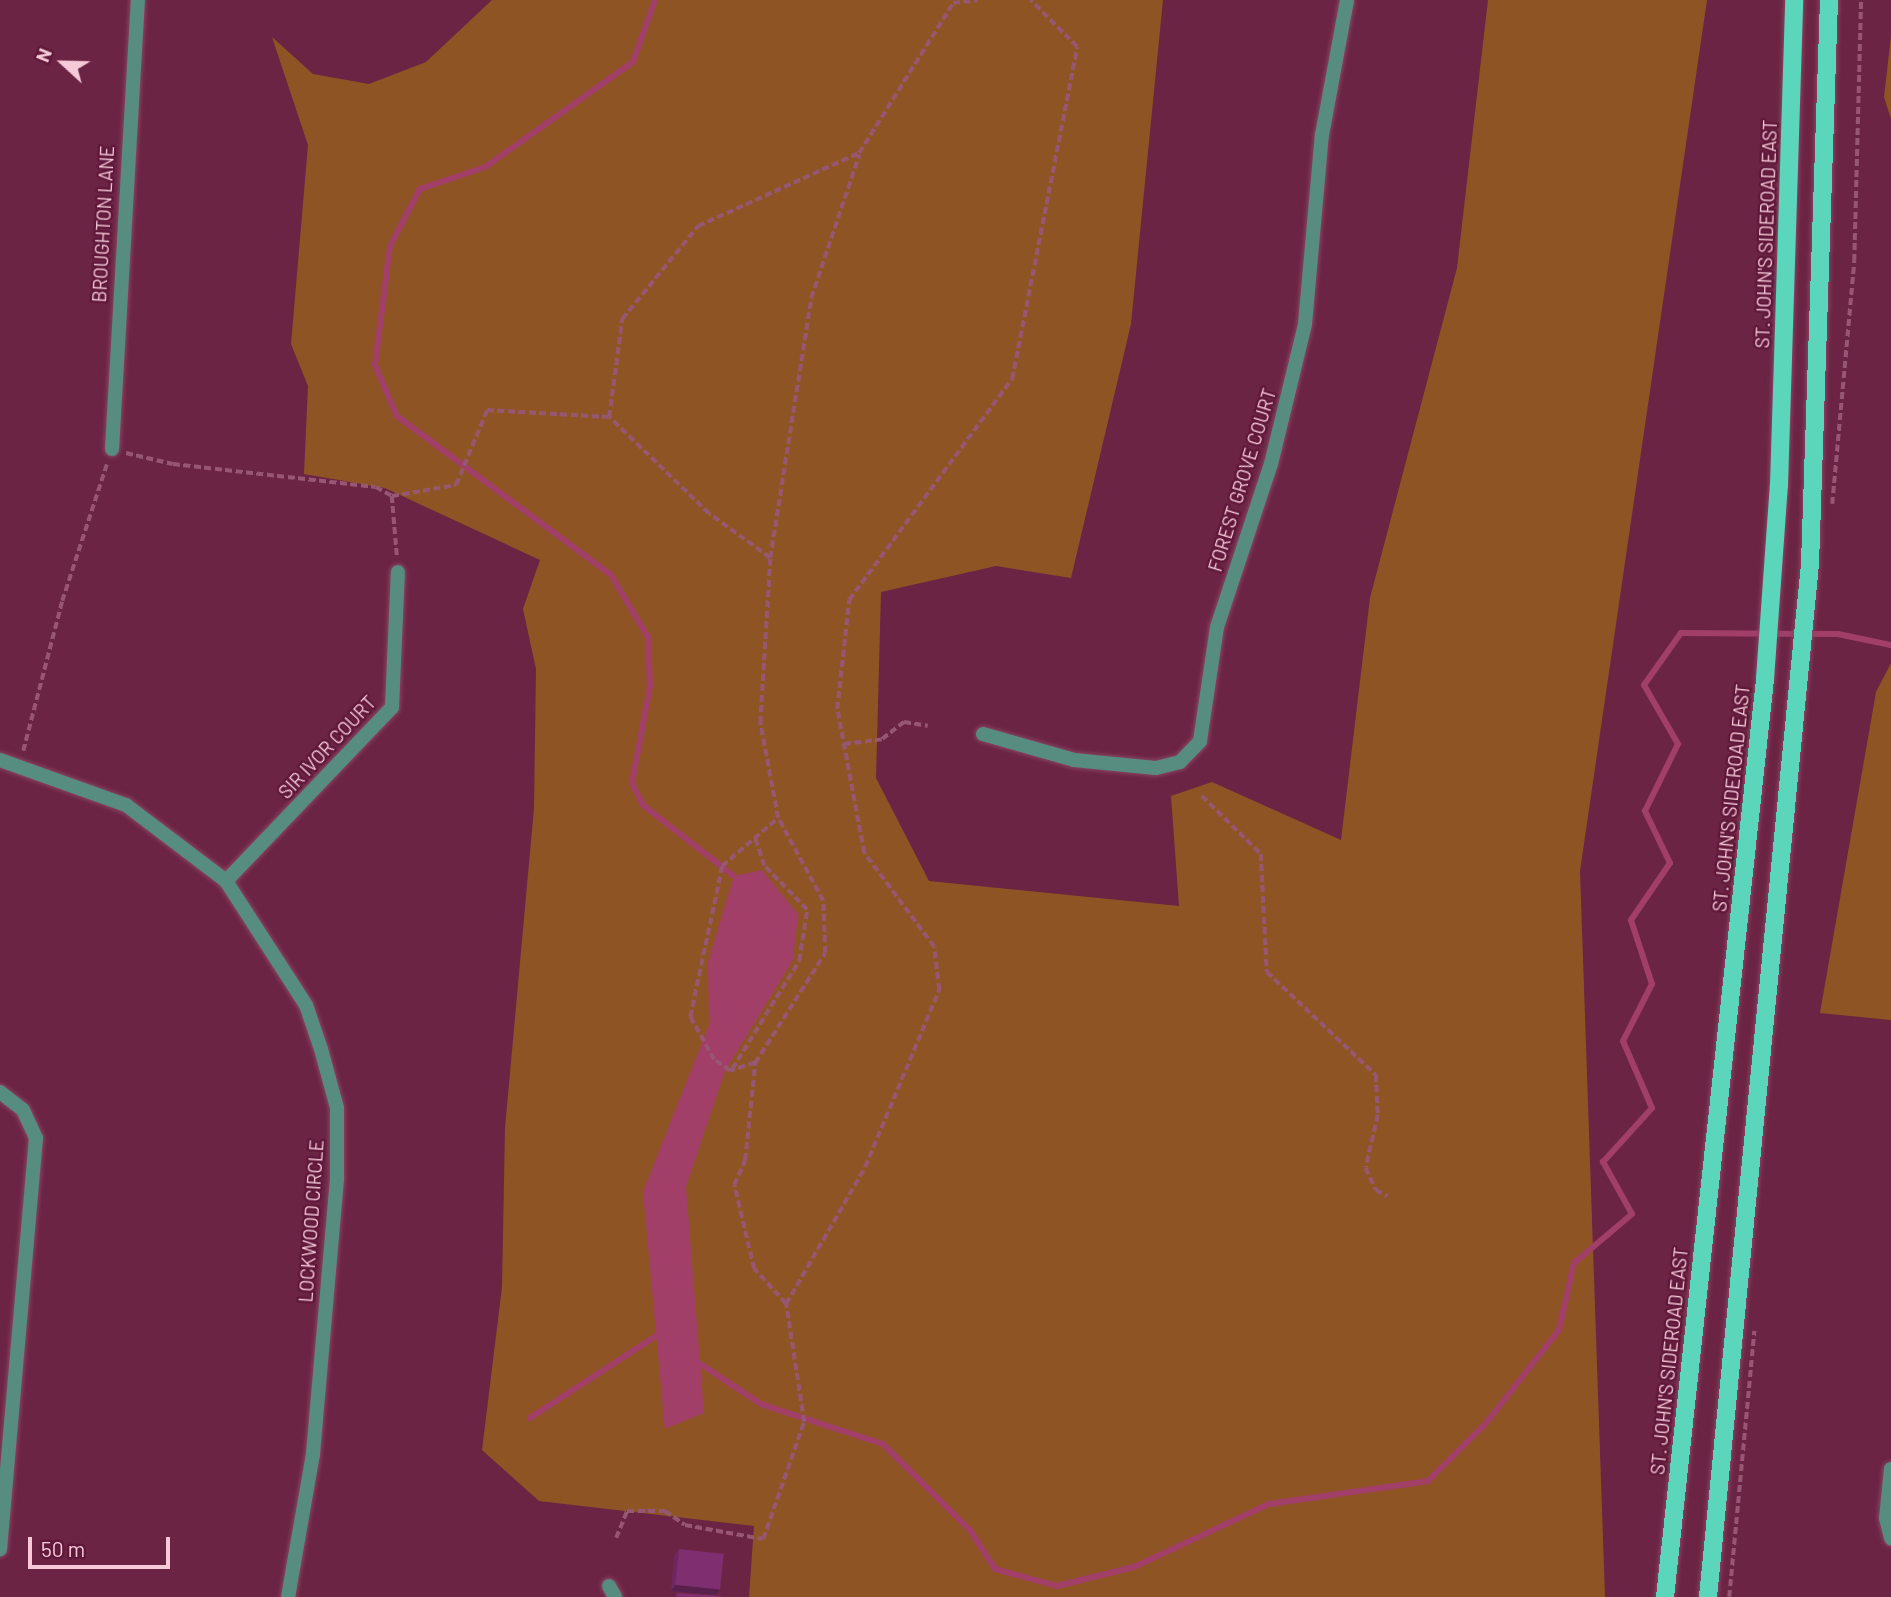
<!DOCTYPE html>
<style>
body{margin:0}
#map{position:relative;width:1891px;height:1597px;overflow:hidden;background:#6c2444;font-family:Barlow,sans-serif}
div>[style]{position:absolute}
.green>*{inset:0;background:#8f5424}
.water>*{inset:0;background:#a13f69}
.stream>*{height:6px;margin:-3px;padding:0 3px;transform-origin:3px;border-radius:3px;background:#a13f69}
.path>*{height:3.5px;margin-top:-1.75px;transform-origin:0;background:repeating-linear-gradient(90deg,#975772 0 7px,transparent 0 10.5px)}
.roads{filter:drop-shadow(0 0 2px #884562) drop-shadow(0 0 2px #884562)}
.street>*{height:14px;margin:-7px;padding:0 7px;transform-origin:7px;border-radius:7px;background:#578d80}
.primary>*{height:18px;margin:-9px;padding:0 9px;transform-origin:9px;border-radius:9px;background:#5cd6bb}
.wall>*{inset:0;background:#6d285f}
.shaded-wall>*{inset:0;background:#59204e}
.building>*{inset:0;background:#7f2e6f;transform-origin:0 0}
span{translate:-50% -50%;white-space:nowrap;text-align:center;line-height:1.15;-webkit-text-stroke:5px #60183a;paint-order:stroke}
.street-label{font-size:19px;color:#f7cad9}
.north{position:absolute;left:28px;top:28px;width:70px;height:70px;-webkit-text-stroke:5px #60183a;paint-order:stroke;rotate:292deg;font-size:19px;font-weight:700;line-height:28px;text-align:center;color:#f7cad9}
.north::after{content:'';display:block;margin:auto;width:24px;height:32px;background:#f7cad9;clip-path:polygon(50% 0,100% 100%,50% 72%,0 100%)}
.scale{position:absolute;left:28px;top:1537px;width:142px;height:32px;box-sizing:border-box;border:4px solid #f7cad9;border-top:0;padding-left:9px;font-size:21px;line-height:24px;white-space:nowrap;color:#f7cad9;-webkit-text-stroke:5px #60183a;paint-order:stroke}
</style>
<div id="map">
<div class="green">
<div style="clip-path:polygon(492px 0,1163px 0,1131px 324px,1071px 578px,996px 566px,881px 592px,876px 778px,929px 881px,1179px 906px,1171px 796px,1212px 782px,1341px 840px,1370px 598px,1457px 268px,1488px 0,1707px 0,1580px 871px,1605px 1597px,749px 1597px,754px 1526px,539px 1501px,482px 1450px,502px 1287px,505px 1128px,534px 808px,536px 669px,523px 609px,540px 560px,385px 488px,304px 474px,308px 386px,291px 344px,308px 145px,272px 37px,313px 74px,369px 84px,426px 62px)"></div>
<div style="clip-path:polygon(1891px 36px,1891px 119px,1884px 97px)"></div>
<div style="clip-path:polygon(1891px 663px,1891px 1020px,1820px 1013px,1876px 692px)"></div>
</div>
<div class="water">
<div style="clip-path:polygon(762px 870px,798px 914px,793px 960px,725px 1071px,686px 1187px,704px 1413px,665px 1429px,643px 1192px,709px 1025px,708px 962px,734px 876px)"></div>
</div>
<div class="stream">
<div style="left:655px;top:0;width:66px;rotate:109.5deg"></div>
<div style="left:633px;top:62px;width:181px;rotate:144.6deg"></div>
<div style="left:485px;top:167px;width:69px;rotate:161.3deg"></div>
<div style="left:420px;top:189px;width:64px;rotate:117.8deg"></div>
<div style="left:390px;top:246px;width:120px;rotate:97.2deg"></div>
<div style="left:375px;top:365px;width:56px;rotate:66.7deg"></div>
<div style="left:397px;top:416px;width:267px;rotate:36.6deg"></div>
<div style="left:611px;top:575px;width:72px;rotate:59.2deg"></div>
<div style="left:648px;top:637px;width:49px;rotate:87.7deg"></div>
<div style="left:650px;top:686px;width:99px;rotate:100.5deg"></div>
<div style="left:632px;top:783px;width:25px;rotate:63deg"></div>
<div style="left:643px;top:805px;width:115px;rotate:38deg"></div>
<div style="left:696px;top:1361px;width:78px;rotate:33.5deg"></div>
<div style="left:761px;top:1404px;width:128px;rotate:18.2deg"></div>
<div style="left:883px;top:1444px;width:122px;rotate:44.7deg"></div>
<div style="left:970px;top:1530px;width:46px;rotate:57.3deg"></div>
<div style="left:995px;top:1569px;width:64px;rotate:15.3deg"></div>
<div style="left:1057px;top:1586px;width:79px;rotate:-13.9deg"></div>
<div style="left:1134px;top:1567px;width:149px;rotate:-25deg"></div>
<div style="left:1269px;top:1504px;width:161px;rotate:-8.2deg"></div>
<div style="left:1428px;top:1481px;width:83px;rotate:-45deg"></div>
<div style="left:1487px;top:1422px;width:117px;rotate:-52deg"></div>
<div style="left:1559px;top:1330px;width:69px;rotate:-77.4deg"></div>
<div style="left:1574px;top:1263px;width:76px;rotate:-40.2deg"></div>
<div style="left:1632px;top:1214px;width:60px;rotate:-119.1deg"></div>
<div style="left:1603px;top:1162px;width:73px;rotate:-47.8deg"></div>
<div style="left:1652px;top:1108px;width:73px;rotate:-113.4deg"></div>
<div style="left:1623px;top:1041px;width:64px;rotate:-63deg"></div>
<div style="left:1652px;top:984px;width:67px;rotate:-108.2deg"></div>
<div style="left:1631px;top:920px;width:69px;rotate:-55.6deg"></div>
<div style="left:1670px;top:863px;width:58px;rotate:-115.7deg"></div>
<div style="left:1645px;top:811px;width:75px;rotate:-63.8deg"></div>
<div style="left:1678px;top:744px;width:68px;rotate:-120deg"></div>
<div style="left:1644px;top:685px;width:64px;rotate:-54.6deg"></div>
<div style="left:1681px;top:633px;width:157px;rotate:0.4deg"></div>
<div style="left:1838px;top:634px;width:54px;rotate:11.7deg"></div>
<div style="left:530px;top:1418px;width:154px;rotate:-33.1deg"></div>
</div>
<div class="path">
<div style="left:126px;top:453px;width:48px;rotate:13.2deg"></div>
<div style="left:173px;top:464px;width:204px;rotate:6.5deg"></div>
<div style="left:376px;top:487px;width:18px;rotate:29deg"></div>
<div style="left:392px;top:496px;width:60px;rotate:85.2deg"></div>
<div style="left:392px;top:496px;width:65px;rotate:-9.8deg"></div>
<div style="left:456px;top:485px;width:81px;rotate:-67.5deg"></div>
<div style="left:487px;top:410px;width:121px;rotate:3.3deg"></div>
<div style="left:1832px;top:504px;width:244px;rotate:-84.8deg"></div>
<div style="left:1854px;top:261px;width:261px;rotate:-88.5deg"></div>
<div style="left:770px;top:558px;width:263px;rotate:-81deg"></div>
<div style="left:811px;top:298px;width:151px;rotate:-71.4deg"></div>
<div style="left:844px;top:744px;width:38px;rotate:-7deg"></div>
<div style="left:882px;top:739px;width:28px;rotate:-38deg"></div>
<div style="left:904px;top:722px;width:24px;rotate:9deg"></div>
<div style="left:23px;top:751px;width:155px;rotate:-75.4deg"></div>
<div style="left:62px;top:601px;width:145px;rotate:-71.9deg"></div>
<div style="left:1202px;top:796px;width:83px;rotate:44.5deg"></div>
<div style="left:1261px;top:854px;width:118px;rotate:87.1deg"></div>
<div style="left:1267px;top:972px;width:150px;rotate:43.4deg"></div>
<div style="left:1376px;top:1075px;width:40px;rotate:87.1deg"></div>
<div style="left:1378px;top:1115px;width:54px;rotate:102.8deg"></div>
<div style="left:1366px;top:1168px;width:24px;rotate:66deg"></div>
<div style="left:1376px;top:1190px;width:13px;rotate:29deg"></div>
<div style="left:755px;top:1063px;width:130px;rotate:-57.5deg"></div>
<div style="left:825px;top:953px;width:52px;rotate:-92.2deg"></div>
<div style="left:823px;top:901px;width:94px;rotate:-118.5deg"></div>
<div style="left:732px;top:1069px;width:127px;rotate:-58.2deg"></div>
<div style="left:799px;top:961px;width:52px;rotate:-81.1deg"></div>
<div style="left:807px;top:910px;width:62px;rotate:-134.3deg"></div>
<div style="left:764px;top:866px;width:29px;rotate:-108deg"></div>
<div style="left:786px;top:1304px;width:158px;rotate:-60deg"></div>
<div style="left:865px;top:1167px;width:192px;rotate:-67.3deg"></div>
<div style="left:939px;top:990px;width:43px;rotate:-96.6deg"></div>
<div style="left:934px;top:947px;width:117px;rotate:-126.7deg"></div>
<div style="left:864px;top:853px;width:147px;rotate:-100.6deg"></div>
<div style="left:837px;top:709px;width:110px;rotate:-83.7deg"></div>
<div style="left:849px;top:600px;width:275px;rotate:-53.6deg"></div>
<div style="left:1012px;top:379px;width:338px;rotate:-78.9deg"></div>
<div style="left:1077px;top:47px;width:66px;rotate:-135deg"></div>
<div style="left:616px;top:1538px;width:29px;rotate:-68deg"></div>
<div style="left:627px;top:1511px;width:38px"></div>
<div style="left:665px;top:1511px;width:24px;rotate:35deg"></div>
<div style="left:685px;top:1525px;width:79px;rotate:10.2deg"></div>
<div style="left:763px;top:1539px;width:124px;rotate:-70.7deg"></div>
<div style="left:804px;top:1422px;width:119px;rotate:-98.7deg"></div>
<div style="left:786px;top:1304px;width:47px;rotate:-132.4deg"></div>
<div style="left:754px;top:1269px;width:86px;rotate:-103.4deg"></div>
<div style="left:734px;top:1185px;width:27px;rotate:-66deg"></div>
<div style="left:745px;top:1160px;width:98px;rotate:-84.1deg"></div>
<div style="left:755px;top:1063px;width:26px;rotate:162deg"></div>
<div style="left:730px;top:1071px;width:19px;rotate:-145deg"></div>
<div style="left:714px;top:1060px;width:49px;rotate:-119.2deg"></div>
<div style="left:690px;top:1017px;width:154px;rotate:-78deg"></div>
<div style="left:722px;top:866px;width:74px;rotate:-40.6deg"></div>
<div style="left:778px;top:818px;width:97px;rotate:-100.7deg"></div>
<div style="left:760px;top:723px;width:165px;rotate:-86.5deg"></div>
<div style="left:770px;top:558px;width:75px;rotate:-144.2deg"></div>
<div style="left:709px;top:514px;width:139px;rotate:-135.9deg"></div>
<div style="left:609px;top:417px;width:99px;rotate:-82.4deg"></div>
<div style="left:622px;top:319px;width:120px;rotate:-50.7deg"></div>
<div style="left:698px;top:226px;width:177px;rotate:-24.4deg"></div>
<div style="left:859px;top:153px;width:177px;rotate:-57.9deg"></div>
<div style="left:953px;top:3px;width:25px;rotate:-7deg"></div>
<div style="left:1729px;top:1597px;width:267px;rotate:-84.6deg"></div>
</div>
<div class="roads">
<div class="street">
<div style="left:112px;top:449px;width:450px;rotate:-86.7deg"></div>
<div style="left:983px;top:734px;width:95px;rotate:15.9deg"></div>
<div style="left:1074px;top:760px;width:82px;rotate:5.6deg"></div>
<div style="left:1156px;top:768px;width:25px;rotate:-14deg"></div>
<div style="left:1180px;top:762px;width:29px;rotate:-46deg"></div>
<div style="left:1200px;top:741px;width:115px;rotate:-81.5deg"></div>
<div style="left:1217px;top:627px;width:172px;rotate:-71.7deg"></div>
<div style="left:1271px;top:464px;width:144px;rotate:-76.3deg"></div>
<div style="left:1305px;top:324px;width:190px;rotate:-84.9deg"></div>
<div style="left:1322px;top:135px;width:137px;rotate:-79.5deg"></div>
<div style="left:0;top:760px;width:134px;rotate:19.7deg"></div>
<div style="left:126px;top:805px;width:126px;rotate:37.2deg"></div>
<div style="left:226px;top:881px;width:148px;rotate:57.2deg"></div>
<div style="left:306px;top:1005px;width:46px;rotate:71.2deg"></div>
<div style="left:321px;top:1049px;width:61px;rotate:74.8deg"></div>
<div style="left:337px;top:1108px;width:71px;rotate:90deg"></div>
<div style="left:337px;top:1179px;width:276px;rotate:95deg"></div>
<div style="left:313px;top:1454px;width:145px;rotate:99.9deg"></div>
<div style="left:226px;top:881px;width:240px;rotate:-46.3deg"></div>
<div style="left:392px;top:707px;width:135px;rotate:-87.5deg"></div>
<div style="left:0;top:1092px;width:29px;rotate:38deg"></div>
<div style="left:23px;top:1110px;width:31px;rotate:65deg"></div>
<div style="left:36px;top:1138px;width:413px;rotate:95deg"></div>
<div style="left:1891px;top:1469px;width:49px;rotate:95.8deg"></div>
<div style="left:1886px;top:1518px;width:21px;rotate:76deg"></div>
<div style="left:609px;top:1586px;width:13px;rotate:61deg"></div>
</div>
<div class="primary">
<div style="left:1665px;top:1597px;width:923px;rotate:-83.78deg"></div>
<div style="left:1765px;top:679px;width:195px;rotate:-85.9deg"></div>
<div style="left:1779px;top:485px;width:485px;rotate:-88.2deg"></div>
<div style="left:1708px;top:1597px;width:1038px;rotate:-84.36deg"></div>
<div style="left:1810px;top:564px;width:564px;rotate:-88.07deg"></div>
</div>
</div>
<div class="wall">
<div style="clip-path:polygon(679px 1549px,716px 1595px,671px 1591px,674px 1555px)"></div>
</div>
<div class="shaded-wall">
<div style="clip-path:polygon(675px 1585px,720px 1589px,716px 1595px,671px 1591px)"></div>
</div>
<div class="building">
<div style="left:679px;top:1549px;width:45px;height:36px;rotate:6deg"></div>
<div style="clip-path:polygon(677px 1593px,722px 1596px,721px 1597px,676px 1597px)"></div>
</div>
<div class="street-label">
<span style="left:103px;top:224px;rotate:-87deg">BROUGHTON LANE</span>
<span style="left:1766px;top:234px;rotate:-88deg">ST. JOHN'S SIDEROAD EAST</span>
<span style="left:1242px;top:480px;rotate:-73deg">FOREST GROVE COURT</span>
<span style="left:327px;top:747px;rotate:-47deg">SIR IVOR COURT</span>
<span style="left:1731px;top:798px;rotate:-84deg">ST. JOHN'S SIDEROAD EAST</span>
<span style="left:311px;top:1221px;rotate:-86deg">LOCKWOOD CIRCLE</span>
<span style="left:1669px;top:1361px;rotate:-84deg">ST. JOHN'S SIDEROAD EAST</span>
</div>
<div class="north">N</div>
<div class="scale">50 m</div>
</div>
